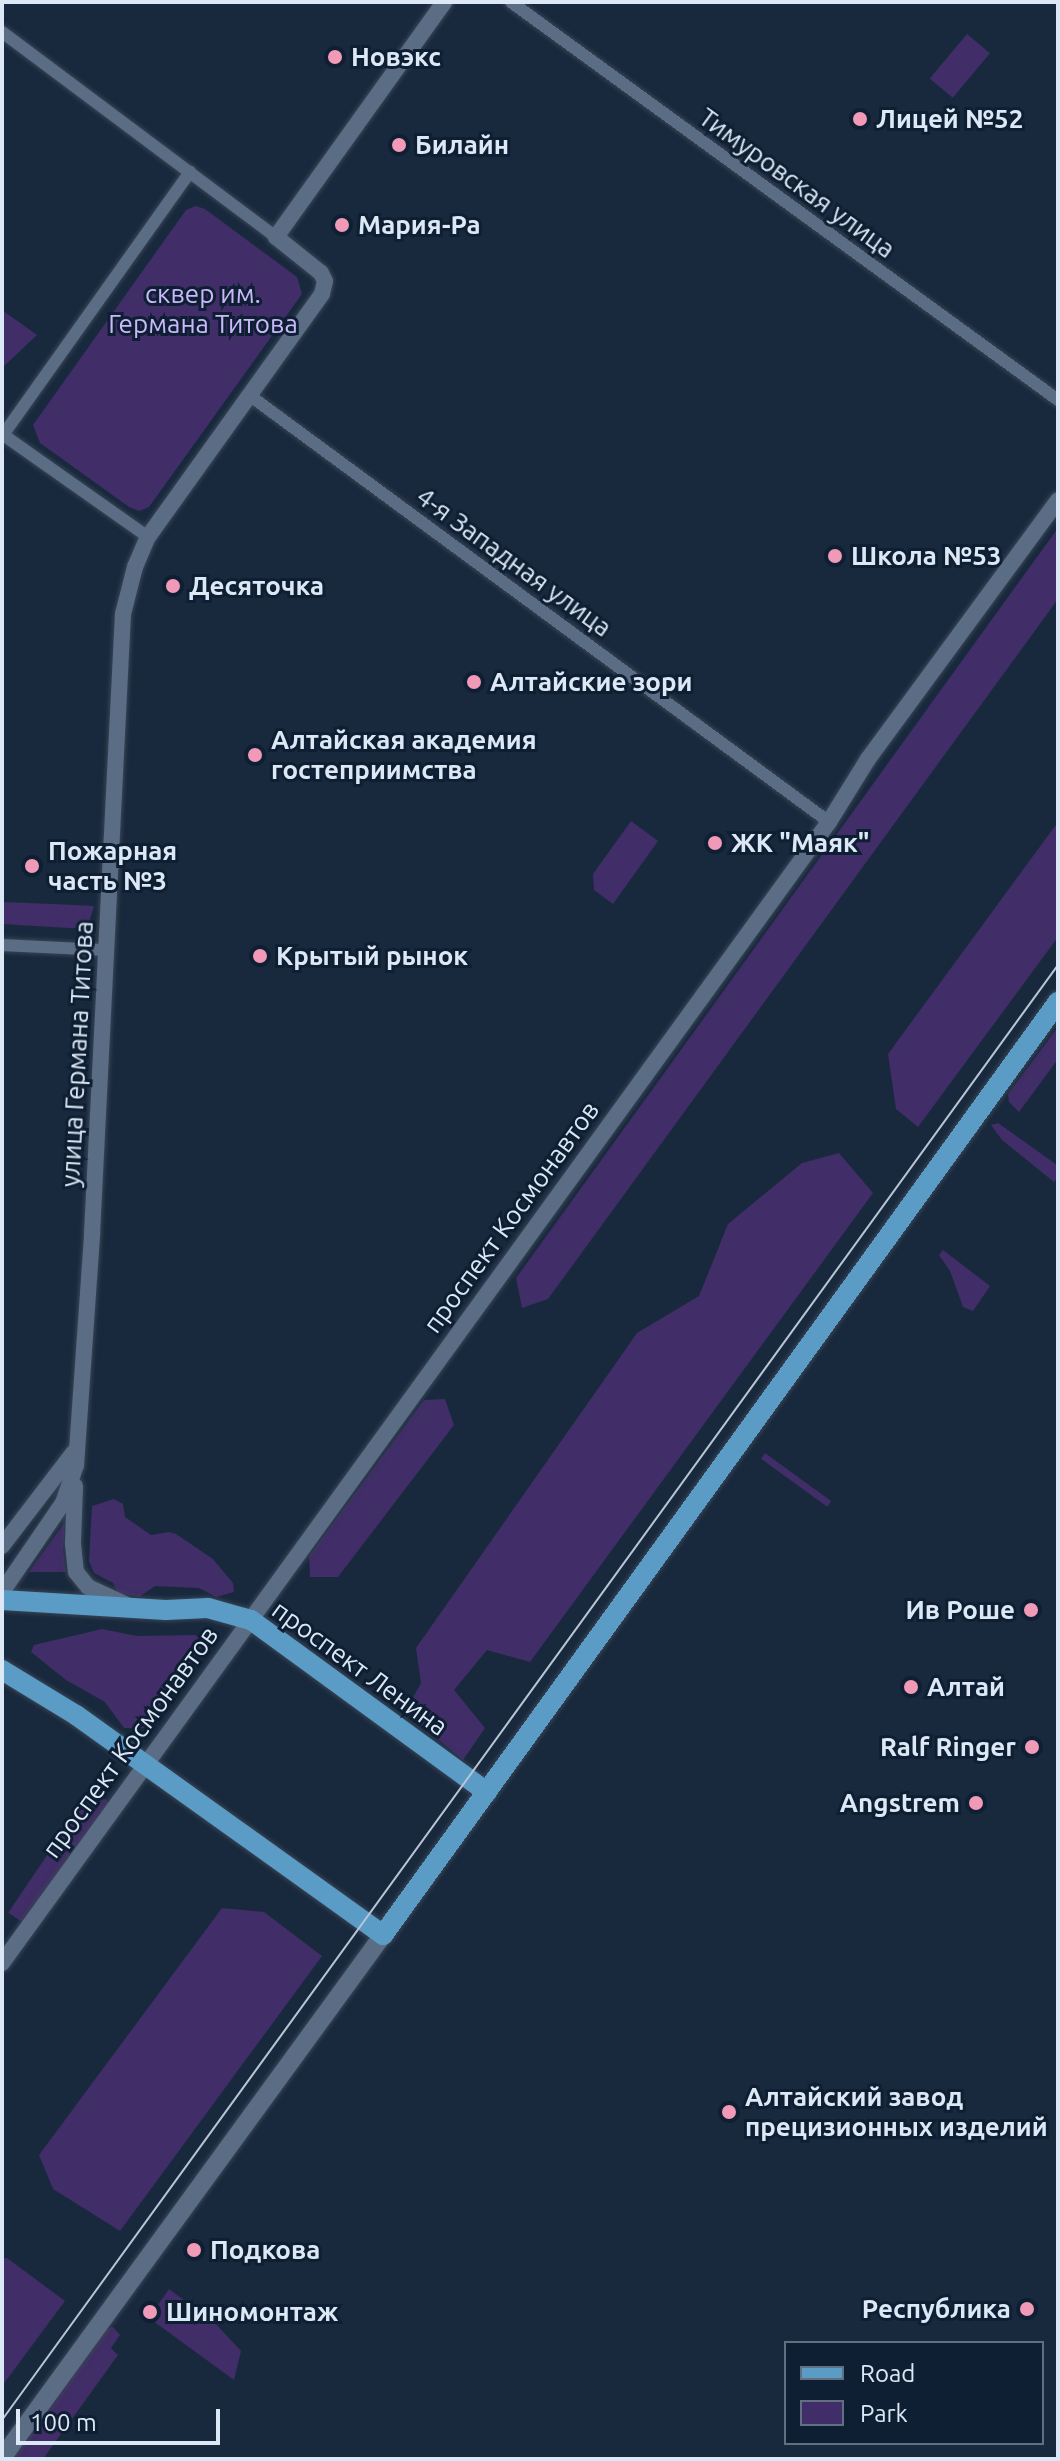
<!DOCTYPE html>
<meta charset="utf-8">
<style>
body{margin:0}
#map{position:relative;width:1060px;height:2461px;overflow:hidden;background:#19293d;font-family:Ubuntu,sans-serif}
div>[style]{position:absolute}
.green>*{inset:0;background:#412d67;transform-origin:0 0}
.roads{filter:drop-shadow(0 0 2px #384556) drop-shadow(0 0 2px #384556)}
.minor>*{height:12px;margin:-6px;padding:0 6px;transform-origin:6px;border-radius:6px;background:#5b6d85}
.tertiary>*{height:16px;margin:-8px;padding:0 8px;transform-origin:8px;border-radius:8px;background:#5b6d85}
.secondary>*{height:18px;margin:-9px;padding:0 9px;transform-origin:9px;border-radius:9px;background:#5b6d85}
.primary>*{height:20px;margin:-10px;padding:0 10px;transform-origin:10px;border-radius:10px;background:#5a9cc6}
.tram>*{height:2px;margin:-1px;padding:0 1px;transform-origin:1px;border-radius:1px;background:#b9c5d4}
.dots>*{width:22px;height:22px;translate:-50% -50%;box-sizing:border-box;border:4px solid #0f1f33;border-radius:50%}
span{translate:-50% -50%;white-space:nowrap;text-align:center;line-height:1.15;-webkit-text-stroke:6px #0f1f33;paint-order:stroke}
.poi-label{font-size:26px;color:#dde8f6;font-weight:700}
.left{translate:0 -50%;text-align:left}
.right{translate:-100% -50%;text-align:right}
.street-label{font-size:26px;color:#dde8f6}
.park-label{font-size:26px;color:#cab8fb}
.frame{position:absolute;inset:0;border:4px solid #dde8f6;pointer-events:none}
.legend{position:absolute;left:784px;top:2341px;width:260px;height:104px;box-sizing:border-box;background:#0f1f33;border:2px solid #616f81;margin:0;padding:10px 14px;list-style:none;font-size:24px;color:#dde8f6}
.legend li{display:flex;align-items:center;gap:16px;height:40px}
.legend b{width:40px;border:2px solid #616f81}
.scale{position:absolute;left:16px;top:2409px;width:204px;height:36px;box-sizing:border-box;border:4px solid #dde8f6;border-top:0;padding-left:10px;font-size:24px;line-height:28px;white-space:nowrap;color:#dde8f6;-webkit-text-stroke:6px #0f1f33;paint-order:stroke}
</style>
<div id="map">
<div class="green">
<div style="left:967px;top:34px;width:30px;height:58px;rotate:40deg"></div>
<div style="clip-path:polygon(196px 206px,205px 209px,297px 277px,302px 294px,149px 507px,139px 511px,129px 507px,40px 443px,33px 425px,186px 210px)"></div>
<div style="clip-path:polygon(2px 310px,37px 335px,2px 368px)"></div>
<div style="clip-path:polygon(1058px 528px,1058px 599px,548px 1299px,522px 1308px,516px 1278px)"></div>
<div style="clip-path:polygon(631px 821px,658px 841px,613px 904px,594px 890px,593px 874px)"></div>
<div style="clip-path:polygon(1058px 822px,1058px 937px,918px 1127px,896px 1109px,888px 1054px)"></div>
<div style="clip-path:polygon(2px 902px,53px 904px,94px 906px,90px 920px,81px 928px,69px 928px,2px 924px)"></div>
<div style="clip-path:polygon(1058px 1027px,1058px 1059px,1019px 1112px,1009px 1102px,1008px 1094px)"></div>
<div style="clip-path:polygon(998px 1123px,1057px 1165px,1058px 1177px,1054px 1182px,1002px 1140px,991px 1125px)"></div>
<div style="clip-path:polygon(839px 1153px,873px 1193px,530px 1662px,487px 1650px,454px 1690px,485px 1728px,463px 1760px,405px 1712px,421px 1683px,416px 1648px,637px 1333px,699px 1296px,728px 1224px,802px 1163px)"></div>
<div style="clip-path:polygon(943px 1250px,990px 1286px,973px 1311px,963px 1307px,950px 1271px,939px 1255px)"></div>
<div style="clip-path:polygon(445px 1399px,454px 1425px,338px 1577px,310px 1577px,309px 1556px,424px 1400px)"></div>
<div style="left:765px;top:1453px;width:82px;height:7px;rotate:36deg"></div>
<div style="clip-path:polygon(114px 1499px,123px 1504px,125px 1517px,151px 1535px,169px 1532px,176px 1534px,213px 1559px,233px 1583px,234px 1592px,216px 1597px,199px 1588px,155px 1586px,139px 1597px,118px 1593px,113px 1583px,94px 1573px,89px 1561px,92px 1506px)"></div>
<div style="clip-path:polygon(65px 1522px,63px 1550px,66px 1572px,29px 1572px)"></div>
<div style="clip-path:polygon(102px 1629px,137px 1636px,195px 1635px,205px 1642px,144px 1728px,124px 1728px,105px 1702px,66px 1680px,31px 1652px,34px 1645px)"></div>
<div style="left:91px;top:1790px;width:23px;height:148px;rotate:34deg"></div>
<div style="clip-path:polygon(222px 1908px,264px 1912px,322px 1956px,120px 2231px,53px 2189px,39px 2155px)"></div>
<div style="clip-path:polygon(7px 2258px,65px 2301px,2px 2386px,2px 2259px)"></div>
<div style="clip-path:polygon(169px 2289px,215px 2323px,241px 2351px,234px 2380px,149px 2318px)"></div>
<div style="clip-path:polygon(113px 2327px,120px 2335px,111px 2348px,118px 2355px,43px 2459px,11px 2459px,105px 2329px)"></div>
</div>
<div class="roads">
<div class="minor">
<div style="left:511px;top:2px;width:676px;rotate:36.04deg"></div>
<div style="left:2px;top:32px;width:342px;rotate:36.8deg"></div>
<div style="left:249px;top:395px;width:720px;rotate:36.36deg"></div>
<div style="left:2px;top:434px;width:179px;rotate:35.2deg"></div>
<div style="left:3px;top:435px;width:323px;rotate:-54.6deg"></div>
<div style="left:2px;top:945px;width:104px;rotate:2.8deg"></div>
</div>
<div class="tertiary">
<div style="left:75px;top:1486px;width:58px;rotate:92deg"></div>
<div style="left:73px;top:1544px;width:28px;rotate:84deg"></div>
<div style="left:76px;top:1572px;width:19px;rotate:51deg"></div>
<div style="left:88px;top:1587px;width:43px;rotate:24.8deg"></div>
<div style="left:2px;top:1546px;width:117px;rotate:-52.6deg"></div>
<div style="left:2px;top:1592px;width:108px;rotate:-55.6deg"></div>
<div style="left:63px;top:1503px;width:40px;rotate:-71.1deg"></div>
<div style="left:76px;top:1465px;width:232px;rotate:-86deg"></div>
<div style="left:92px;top:1234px;width:621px;rotate:-87.14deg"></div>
<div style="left:123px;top:614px;width:49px;rotate:-75.7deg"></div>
<div style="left:135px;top:567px;width:33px;rotate:-67deg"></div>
<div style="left:148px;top:537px;width:299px;rotate:-54.4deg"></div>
<div style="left:322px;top:294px;width:13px;rotate:-77deg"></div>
<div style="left:325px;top:281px;width:9px;rotate:-117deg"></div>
<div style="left:321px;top:273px;width:58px;rotate:-141.3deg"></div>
<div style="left:276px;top:237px;width:289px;rotate:-54.4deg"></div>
<div style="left:2px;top:1963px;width:1409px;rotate:-54.07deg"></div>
<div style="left:829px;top:822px;width:74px;rotate:-58.2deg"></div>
<div style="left:868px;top:759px;width:321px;rotate:-53.7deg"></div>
</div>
<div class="secondary">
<div style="left:2px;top:2458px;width:647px;rotate:-53.93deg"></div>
</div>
<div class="primary">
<div style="left:2px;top:1600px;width:164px;rotate:3.5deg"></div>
<div style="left:166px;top:1610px;width:42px;rotate:-2.7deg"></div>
<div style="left:208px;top:1608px;width:45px;rotate:15.6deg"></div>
<div style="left:251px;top:1620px;width:292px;rotate:36.1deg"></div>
<div style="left:2px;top:1670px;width:87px;rotate:31.3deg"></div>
<div style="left:76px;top:1715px;width:378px;rotate:35.6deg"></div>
<div style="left:383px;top:1935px;width:1152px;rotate:-54.12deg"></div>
</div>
</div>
<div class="tram">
<div style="left:2px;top:2420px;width:1798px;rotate:-54.03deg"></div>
</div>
<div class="dots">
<div style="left:335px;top:57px;background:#f09ab7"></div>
<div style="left:860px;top:119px;background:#f09ab7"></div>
<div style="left:399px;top:145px;background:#f09ab7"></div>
<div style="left:342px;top:225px;background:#f09ab7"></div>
<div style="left:835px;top:556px;background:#f09ab7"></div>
<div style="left:173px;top:586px;background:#f09ab7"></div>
<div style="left:474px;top:682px;background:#f09ab7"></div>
<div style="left:255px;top:755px;background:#f09ab7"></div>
<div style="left:715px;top:843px;background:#f09ab7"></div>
<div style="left:32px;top:866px;background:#f09ab7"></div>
<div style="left:260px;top:956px;background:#f09ab7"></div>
<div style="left:1031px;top:1610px;background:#f09ab7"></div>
<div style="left:911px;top:1687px;background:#f09ab7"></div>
<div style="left:1032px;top:1747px;background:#f09ab7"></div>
<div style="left:976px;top:1803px;background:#f09ab7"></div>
<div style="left:729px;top:2112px;background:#f09ab7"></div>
<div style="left:194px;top:2250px;background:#f09ab7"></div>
<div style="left:1027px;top:2309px;background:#f09ab7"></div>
<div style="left:150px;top:2312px;background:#f09ab7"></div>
</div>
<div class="poi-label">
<span class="left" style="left:351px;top:57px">Новэкс</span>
<span class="left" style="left:876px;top:119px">Лицей №52</span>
<span class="left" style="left:415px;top:145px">Билайн</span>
<span class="left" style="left:358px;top:225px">Мария-Ра</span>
<span class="left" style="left:851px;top:556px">Школа №53</span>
<span class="left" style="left:189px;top:586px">Десяточка</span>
<span class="left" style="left:490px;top:682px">Алтайские зори</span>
<span class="left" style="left:271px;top:755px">Алтайская академия<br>гостеприимства</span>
<span class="left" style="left:731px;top:843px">ЖК "Маяк"</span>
<span class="left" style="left:48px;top:866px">Пожарная<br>часть №3</span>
<span class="left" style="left:276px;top:956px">Крытый рынок</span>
<span class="right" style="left:1015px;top:1610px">Ив Роше</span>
<span class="left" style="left:927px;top:1687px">Алтай</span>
<span class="right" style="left:1016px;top:1747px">Ralf Ringer</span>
<span class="right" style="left:960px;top:1803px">Angstrem</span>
<span class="left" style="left:745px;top:2112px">Алтайский завод<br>прецизионных изделий</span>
<span class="left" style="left:210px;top:2250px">Подкова</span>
<span class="right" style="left:1011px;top:2309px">Республика</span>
<span class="left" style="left:166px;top:2312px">Шиномонтаж</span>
</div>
<div class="street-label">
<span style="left:797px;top:183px;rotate:36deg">Тимуровская улица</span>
<span style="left:514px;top:562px;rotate:36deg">4-я Западная улица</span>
<span style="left:77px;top:1054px;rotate:-87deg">улица Германа Титова</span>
<span style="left:511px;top:1217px;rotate:-54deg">проспект Космонавтов</span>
<span style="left:360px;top:1668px;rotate:36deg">проспект Ленина</span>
<span style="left:130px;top:1742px;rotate:-54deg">проспект Космонавтов</span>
</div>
<div class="park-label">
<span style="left:203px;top:309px">сквер им.<br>Германа Титова</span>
</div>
<div class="frame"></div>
<ul class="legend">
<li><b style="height:10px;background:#5a9cc6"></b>Road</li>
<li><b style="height:22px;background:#412d67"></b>Park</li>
</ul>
<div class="scale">100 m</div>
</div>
